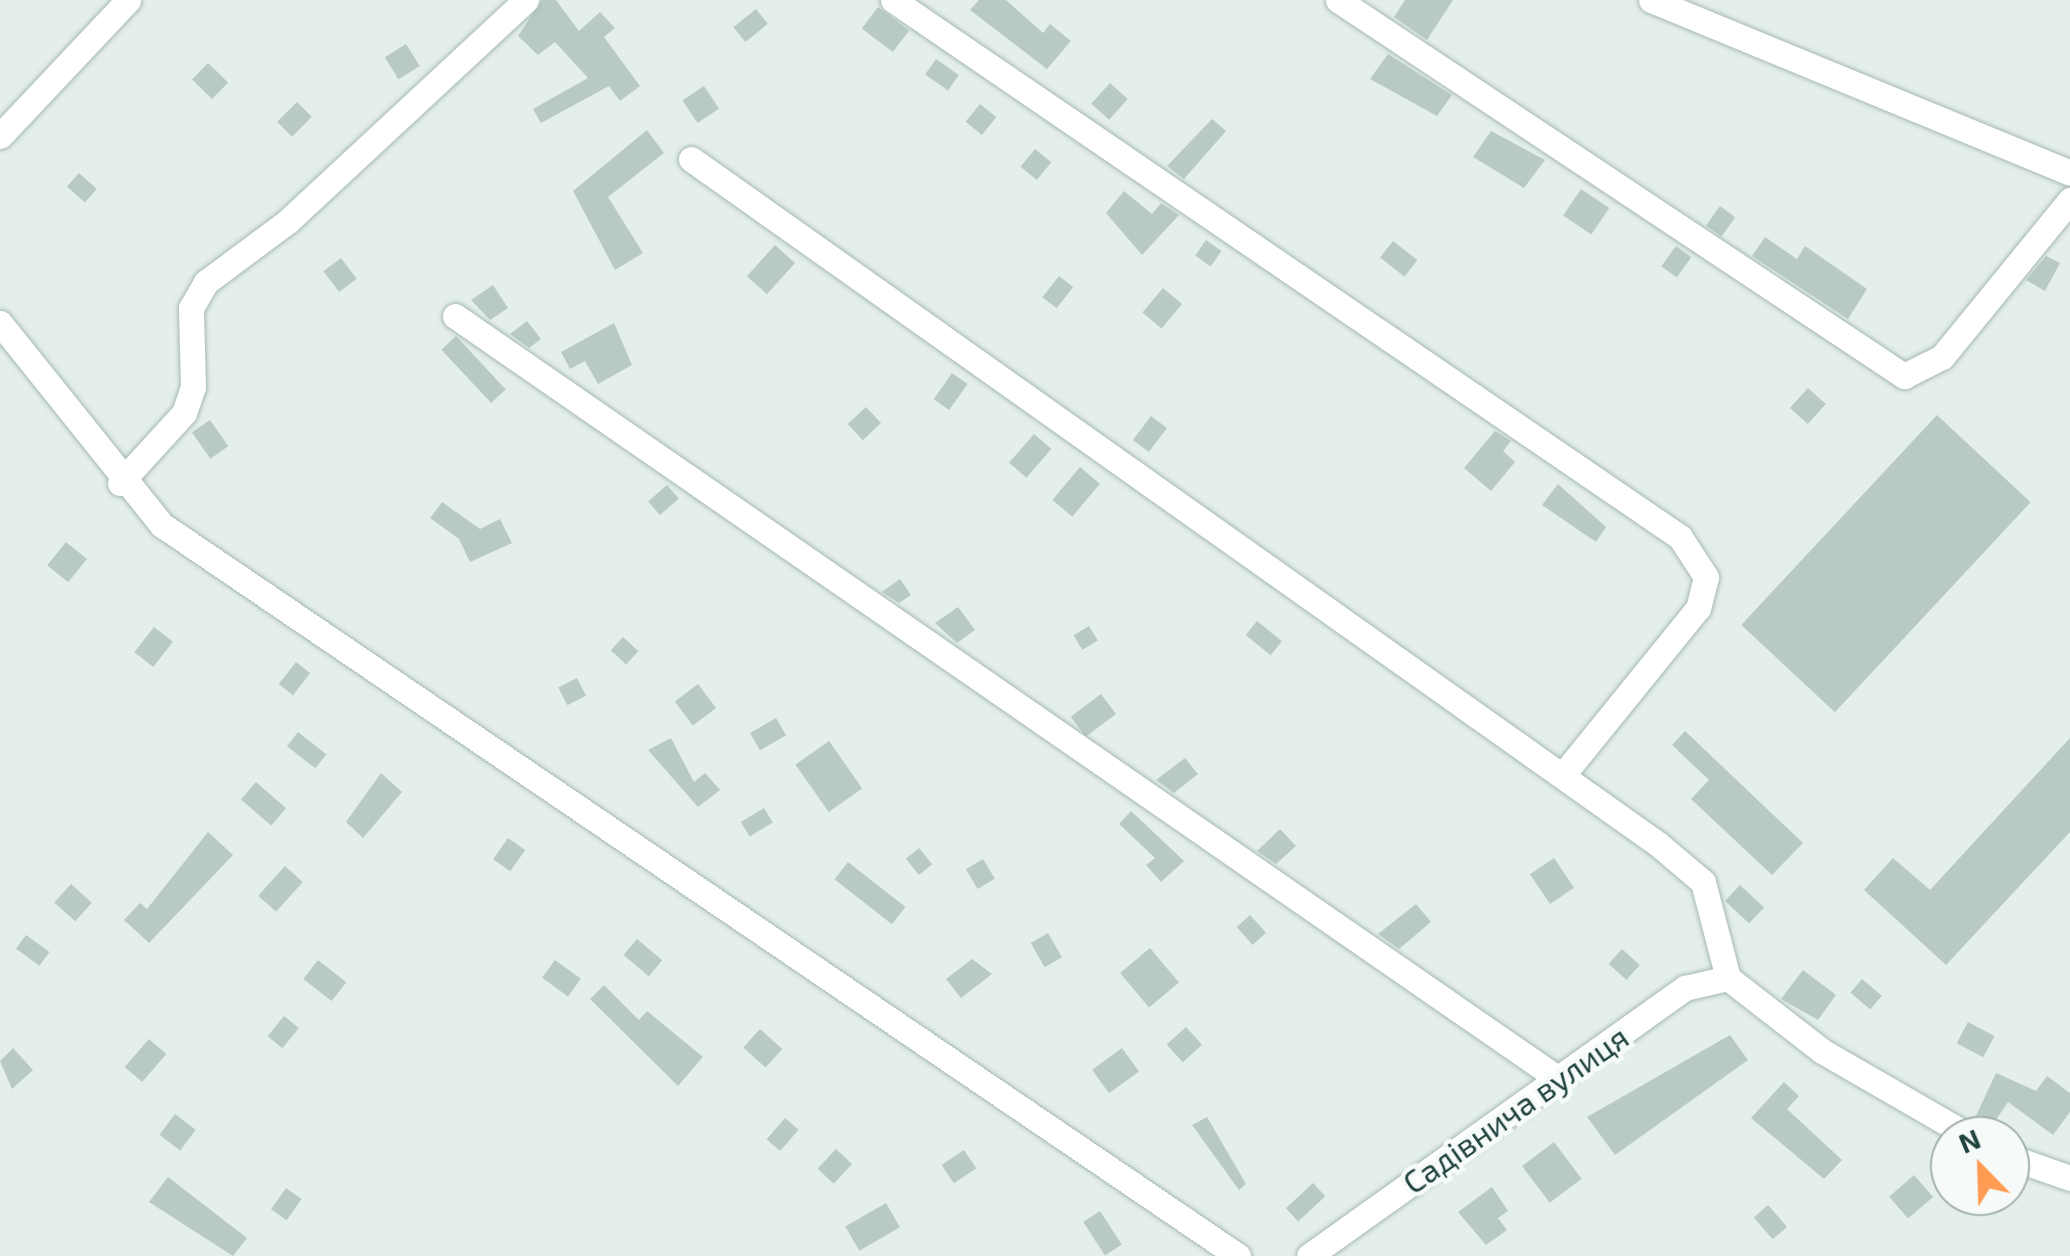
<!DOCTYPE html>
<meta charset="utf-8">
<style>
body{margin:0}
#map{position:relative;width:2070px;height:1256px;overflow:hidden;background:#e4efec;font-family:"Exo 2",sans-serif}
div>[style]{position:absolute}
.building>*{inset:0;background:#b9cac6;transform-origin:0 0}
.roads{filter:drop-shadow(0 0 2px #a6b8b5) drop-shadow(0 0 2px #a6b8b5)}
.street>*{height:25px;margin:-12.5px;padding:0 12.5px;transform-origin:12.5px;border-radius:12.5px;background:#fff}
span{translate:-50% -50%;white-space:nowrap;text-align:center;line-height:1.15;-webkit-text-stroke:9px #f6fbf9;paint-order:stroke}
.street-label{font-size:32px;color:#214340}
.north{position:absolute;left:1930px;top:1116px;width:100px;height:100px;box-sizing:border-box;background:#f6fbf9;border:2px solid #a1b1af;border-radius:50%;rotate:337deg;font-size:28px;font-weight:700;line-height:40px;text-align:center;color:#214340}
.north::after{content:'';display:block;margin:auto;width:35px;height:45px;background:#ff9b52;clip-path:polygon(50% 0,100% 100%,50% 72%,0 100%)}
</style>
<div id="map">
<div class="building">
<div style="clip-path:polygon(542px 0,556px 0,579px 31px,600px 12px,615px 28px,604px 37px,640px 86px,620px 101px,609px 86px,541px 123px,533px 109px,588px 78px,555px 42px,538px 55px,518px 36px)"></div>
<div style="clip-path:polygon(979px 0,1006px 0,1043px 33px,1050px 24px,1071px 41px,1047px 69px,970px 10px)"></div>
<div style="clip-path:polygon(1405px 0,1453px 0,1427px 40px,1394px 17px)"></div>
<div style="left:878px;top:7px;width:39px;height:27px;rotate:37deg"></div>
<div style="left:756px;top:9px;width:19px;height:29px;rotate:51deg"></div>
<div style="left:406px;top:44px;width:26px;height:25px;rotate:58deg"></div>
<div style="clip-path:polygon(1388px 54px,1452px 95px,1437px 116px,1370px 79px)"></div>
<div style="left:936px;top:59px;width:28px;height:19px;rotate:35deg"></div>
<div style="left:208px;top:63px;width:28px;height:23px;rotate:44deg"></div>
<div style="left:1110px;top:83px;width:24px;height:28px;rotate:42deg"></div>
<div style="left:704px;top:86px;width:27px;height:26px;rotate:56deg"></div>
<div style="left:297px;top:102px;width:21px;height:28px;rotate:45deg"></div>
<div style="left:980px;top:104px;width:21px;height:23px;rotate:39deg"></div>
<div style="clip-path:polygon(1212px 119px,1226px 131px,1184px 179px,1167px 166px)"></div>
<div style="clip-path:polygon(647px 130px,664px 153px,608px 197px,643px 253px,615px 270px,573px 191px)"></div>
<div style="clip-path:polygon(1491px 131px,1545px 160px,1524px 188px,1473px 157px)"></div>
<div style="left:1035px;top:149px;width:21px;height:23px;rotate:39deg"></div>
<div style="left:79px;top:173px;width:24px;height:18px;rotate:42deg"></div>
<div style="left:1581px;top:189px;width:34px;height:32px;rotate:34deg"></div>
<div style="clip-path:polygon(1124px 191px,1152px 214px,1161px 203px,1179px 215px,1142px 255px,1106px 213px)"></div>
<div style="left:1720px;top:206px;width:19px;height:24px;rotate:36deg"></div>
<div style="clip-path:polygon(1765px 237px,1797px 259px,1805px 246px,1867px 289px,1848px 319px,1752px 256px)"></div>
<div style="left:1206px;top:240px;width:19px;height:19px;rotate:35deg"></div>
<div style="left:1393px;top:241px;width:31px;height:21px;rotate:38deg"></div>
<div style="left:775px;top:245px;width:27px;height:42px;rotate:42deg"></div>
<div style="left:1676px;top:246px;width:19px;height:25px;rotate:36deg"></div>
<div style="clip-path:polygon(2046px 256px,2060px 263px,2045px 291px,2026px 280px)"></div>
<div style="left:341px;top:258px;width:26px;height:22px;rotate:53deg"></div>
<div style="left:1059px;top:276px;width:18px;height:27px;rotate:38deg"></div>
<div style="clip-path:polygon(493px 285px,508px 308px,490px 320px,471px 300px)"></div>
<div style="left:1163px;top:288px;width:25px;height:32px;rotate:40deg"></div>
<div style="clip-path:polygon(527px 321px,541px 339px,529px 348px,510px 334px)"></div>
<div style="clip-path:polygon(614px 323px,632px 365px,598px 384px,585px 361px,570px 369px,561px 352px)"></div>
<div style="left:456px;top:336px;width:73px;height:20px;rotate:47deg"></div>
<div style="left:952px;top:373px;width:19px;height:32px;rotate:35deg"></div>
<div style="left:1808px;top:388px;width:24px;height:27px;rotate:42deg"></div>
<div style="left:866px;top:407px;width:22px;height:25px;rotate:47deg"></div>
<div style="left:1937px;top:415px;width:128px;height:287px;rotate:43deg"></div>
<div style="left:1151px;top:416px;width:20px;height:30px;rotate:37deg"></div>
<div style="left:210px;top:420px;width:32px;height:22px;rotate:55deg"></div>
<div style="clip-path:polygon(1495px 431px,1511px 441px,1503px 451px,1515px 462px,1491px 491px,1464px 468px)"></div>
<div style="left:1034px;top:434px;width:23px;height:38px;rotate:41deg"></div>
<div style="left:1080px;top:467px;width:26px;height:43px;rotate:40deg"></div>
<div style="clip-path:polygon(1558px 484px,1606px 527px,1596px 542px,1542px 505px)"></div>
<div style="left:667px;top:485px;width:18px;height:25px;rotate:49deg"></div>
<div style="clip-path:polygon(442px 502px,480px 529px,500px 519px,512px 543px,470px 562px,459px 539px,430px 518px)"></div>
<div style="left:66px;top:542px;width:27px;height:30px;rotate:39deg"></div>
<div style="clip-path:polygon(900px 579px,911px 595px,899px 603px,882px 592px)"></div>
<div style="clip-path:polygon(958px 607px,975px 630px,957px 643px,935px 623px)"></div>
<div style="left:1257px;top:621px;width:32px;height:18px;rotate:39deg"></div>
<div style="left:1089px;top:626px;width:17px;height:18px;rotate:59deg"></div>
<div style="left:154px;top:627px;width:24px;height:32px;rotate:38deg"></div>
<div style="left:623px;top:637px;width:21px;height:18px;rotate:43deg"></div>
<div style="left:296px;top:662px;width:18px;height:28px;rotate:38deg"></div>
<div style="left:577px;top:678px;width:20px;height:21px;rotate:63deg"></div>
<div style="left:698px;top:684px;width:30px;height:29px;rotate:53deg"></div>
<div style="left:1101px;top:694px;width:25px;height:38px;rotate:53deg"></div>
<div style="left:776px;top:718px;width:20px;height:30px;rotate:60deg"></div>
<div style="clip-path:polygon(1685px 731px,1803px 843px,1772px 875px,1691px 799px,1709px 780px,1672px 745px)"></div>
<div style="left:298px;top:732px;width:36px;height:18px;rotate:38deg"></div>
<div style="clip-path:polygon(671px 738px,694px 782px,705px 773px,720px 790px,698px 807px,648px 750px)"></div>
<div style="clip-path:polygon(2070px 738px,2070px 832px,1946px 965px,1864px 890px,1893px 858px,1930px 890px)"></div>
<div style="left:829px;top:741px;width:58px;height:41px;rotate:55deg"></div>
<div style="clip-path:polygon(1185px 758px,1198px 774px,1174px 793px,1156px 780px)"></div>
<div style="clip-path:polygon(381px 773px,402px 792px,363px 838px,346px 822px)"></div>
<div style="left:256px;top:782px;width:40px;height:23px;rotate:41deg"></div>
<div style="left:764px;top:808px;width:17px;height:27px;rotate:59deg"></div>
<div style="clip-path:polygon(1131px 811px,1184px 861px,1161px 882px,1146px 865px,1155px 858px,1119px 824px)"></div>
<div style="clip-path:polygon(1280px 829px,1296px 846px,1276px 864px,1257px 851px)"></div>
<div style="clip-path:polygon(208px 832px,233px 855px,149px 943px,124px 920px,140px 903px,147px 909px)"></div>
<div style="left:508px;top:838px;width:21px;height:26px;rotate:35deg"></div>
<div style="left:919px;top:848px;width:21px;height:17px;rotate:51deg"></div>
<div style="left:1554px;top:858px;width:36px;height:29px;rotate:56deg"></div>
<div style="left:983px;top:859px;width:23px;height:20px;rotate:59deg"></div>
<div style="left:848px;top:862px;width:73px;height:22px;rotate:38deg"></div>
<div style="left:285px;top:866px;width:24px;height:40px;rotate:42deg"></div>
<div style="left:71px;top:884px;width:28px;height:25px;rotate:42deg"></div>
<div style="left:1740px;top:885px;width:33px;height:22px;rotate:43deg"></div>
<div style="clip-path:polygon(1416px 904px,1431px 922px,1399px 949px,1378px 934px)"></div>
<div style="left:1250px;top:915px;width:24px;height:18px;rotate:48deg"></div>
<div style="left:1048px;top:933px;width:28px;height:20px;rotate:60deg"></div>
<div style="left:26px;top:935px;width:29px;height:17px;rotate:36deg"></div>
<div style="left:637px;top:939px;width:33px;height:21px;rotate:40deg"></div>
<div style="left:1150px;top:948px;width:45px;height:39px;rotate:50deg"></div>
<div style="left:1622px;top:949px;width:24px;height:20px;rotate:42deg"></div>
<div style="clip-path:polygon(972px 959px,992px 974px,961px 998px,946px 979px)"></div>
<div style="left:318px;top:960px;width:36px;height:24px;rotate:38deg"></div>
<div style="left:555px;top:960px;width:32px;height:22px;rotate:36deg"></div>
<div style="clip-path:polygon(1803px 970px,1836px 995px,1818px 1020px,1781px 999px)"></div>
<div style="left:1862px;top:979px;width:26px;height:18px;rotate:40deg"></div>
<div style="clip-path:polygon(604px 985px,639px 1020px,647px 1011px,703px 1057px,678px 1086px,590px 999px)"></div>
<div style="left:284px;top:1016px;width:19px;height:26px;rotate:39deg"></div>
<div style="left:1968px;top:1022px;width:30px;height:24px;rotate:28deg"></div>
<div style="left:1186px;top:1027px;width:24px;height:26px;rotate:48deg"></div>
<div style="left:760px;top:1029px;width:30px;height:25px;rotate:42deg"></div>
<div style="clip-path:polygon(1730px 1035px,1748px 1060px,1615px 1155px,1587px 1117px)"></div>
<div style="left:149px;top:1039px;width:23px;height:37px;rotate:41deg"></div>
<div style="clip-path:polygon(13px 1048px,33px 1070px,12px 1089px,0 1061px)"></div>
<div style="left:1122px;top:1048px;width:29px;height:37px;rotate:54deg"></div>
<div style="clip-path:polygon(1996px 1073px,2036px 1091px,2047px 1076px,2070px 1093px,2070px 1112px,2053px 1135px,2008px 1102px,1985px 1136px,1974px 1120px)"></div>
<div style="clip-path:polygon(1784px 1082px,1799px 1096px,1787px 1109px,1842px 1160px,1824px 1179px,1751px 1118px)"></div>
<div style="left:175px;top:1114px;width:26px;height:26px;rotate:37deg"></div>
<div style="clip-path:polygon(1207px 1117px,1246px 1184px,1239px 1190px,1192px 1125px)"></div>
<div style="left:785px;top:1118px;width:18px;height:28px;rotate:41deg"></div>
<div style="left:1554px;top:1142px;width:46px;height:40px;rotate:53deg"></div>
<div style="left:836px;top:1149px;width:22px;height:27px;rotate:43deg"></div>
<div style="left:964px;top:1150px;width:22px;height:27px;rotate:56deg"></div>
<div style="left:1914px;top:1175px;width:29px;height:33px;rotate:49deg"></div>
<div style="clip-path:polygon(168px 1177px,247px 1238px,233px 1256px,149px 1202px)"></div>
<div style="left:1313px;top:1183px;width:18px;height:37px;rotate:47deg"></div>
<div style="clip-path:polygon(1492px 1187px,1508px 1211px,1498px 1218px,1507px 1230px,1486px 1245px,1458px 1212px)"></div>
<div style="left:286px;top:1188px;width:19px;height:26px;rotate:35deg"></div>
<div style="left:886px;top:1203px;width:28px;height:47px;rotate:60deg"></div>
<div style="left:1768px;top:1205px;width:29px;height:19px;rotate:49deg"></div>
<div style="left:1100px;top:1211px;width:40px;height:20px;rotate:57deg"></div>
</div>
<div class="roads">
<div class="street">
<div style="left:893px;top:0;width:953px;rotate:34.31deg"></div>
<div style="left:1680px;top:537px;width:48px;rotate:57deg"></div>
<div style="left:1706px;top:577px;width:32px;rotate:104deg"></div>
<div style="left:1698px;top:608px;width:215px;rotate:129deg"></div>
<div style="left:1338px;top:0;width:680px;rotate:33.6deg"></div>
<div style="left:1904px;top:376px;width:42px;rotate:-26.6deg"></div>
<div style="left:1942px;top:357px;width:203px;rotate:-50.8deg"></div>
<div style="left:1651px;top:0;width:453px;rotate:22.4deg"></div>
<div style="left:0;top:136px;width:187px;rotate:-46.7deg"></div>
<div style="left:691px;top:159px;width:1185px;rotate:35.31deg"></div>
<div style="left:1658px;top:844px;width:59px;rotate:40.2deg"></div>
<div style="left:1703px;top:882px;width:99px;rotate:75.4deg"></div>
<div style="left:1728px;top:978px;width:119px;rotate:37.8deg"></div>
<div style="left:1822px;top:1051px;width:170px;rotate:30deg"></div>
<div style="left:455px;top:316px;width:1340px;rotate:34.66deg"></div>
<div style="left:0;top:323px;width:259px;rotate:51.3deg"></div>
<div style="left:162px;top:525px;width:1301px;rotate:34.19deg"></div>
<div style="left:120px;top:483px;width:95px;rotate:-47.6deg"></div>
<div style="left:184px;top:413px;width:28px;rotate:-71deg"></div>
<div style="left:193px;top:387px;width:79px;rotate:-91.5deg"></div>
<div style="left:191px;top:308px;width:30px;rotate:-60deg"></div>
<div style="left:206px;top:282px;width:102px;rotate:-36.6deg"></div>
<div style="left:288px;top:221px;width:325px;rotate:-42.9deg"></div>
<div style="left:2010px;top:1157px;width:64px;rotate:19.3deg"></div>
<div style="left:1309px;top:1256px;width:462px;rotate:-35.5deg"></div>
<div style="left:1685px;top:988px;width:44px;rotate:-13.1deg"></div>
</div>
</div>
<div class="street-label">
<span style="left:1515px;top:1109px;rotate:-35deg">Садівнича вулиця</span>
</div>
<div class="north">N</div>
</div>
